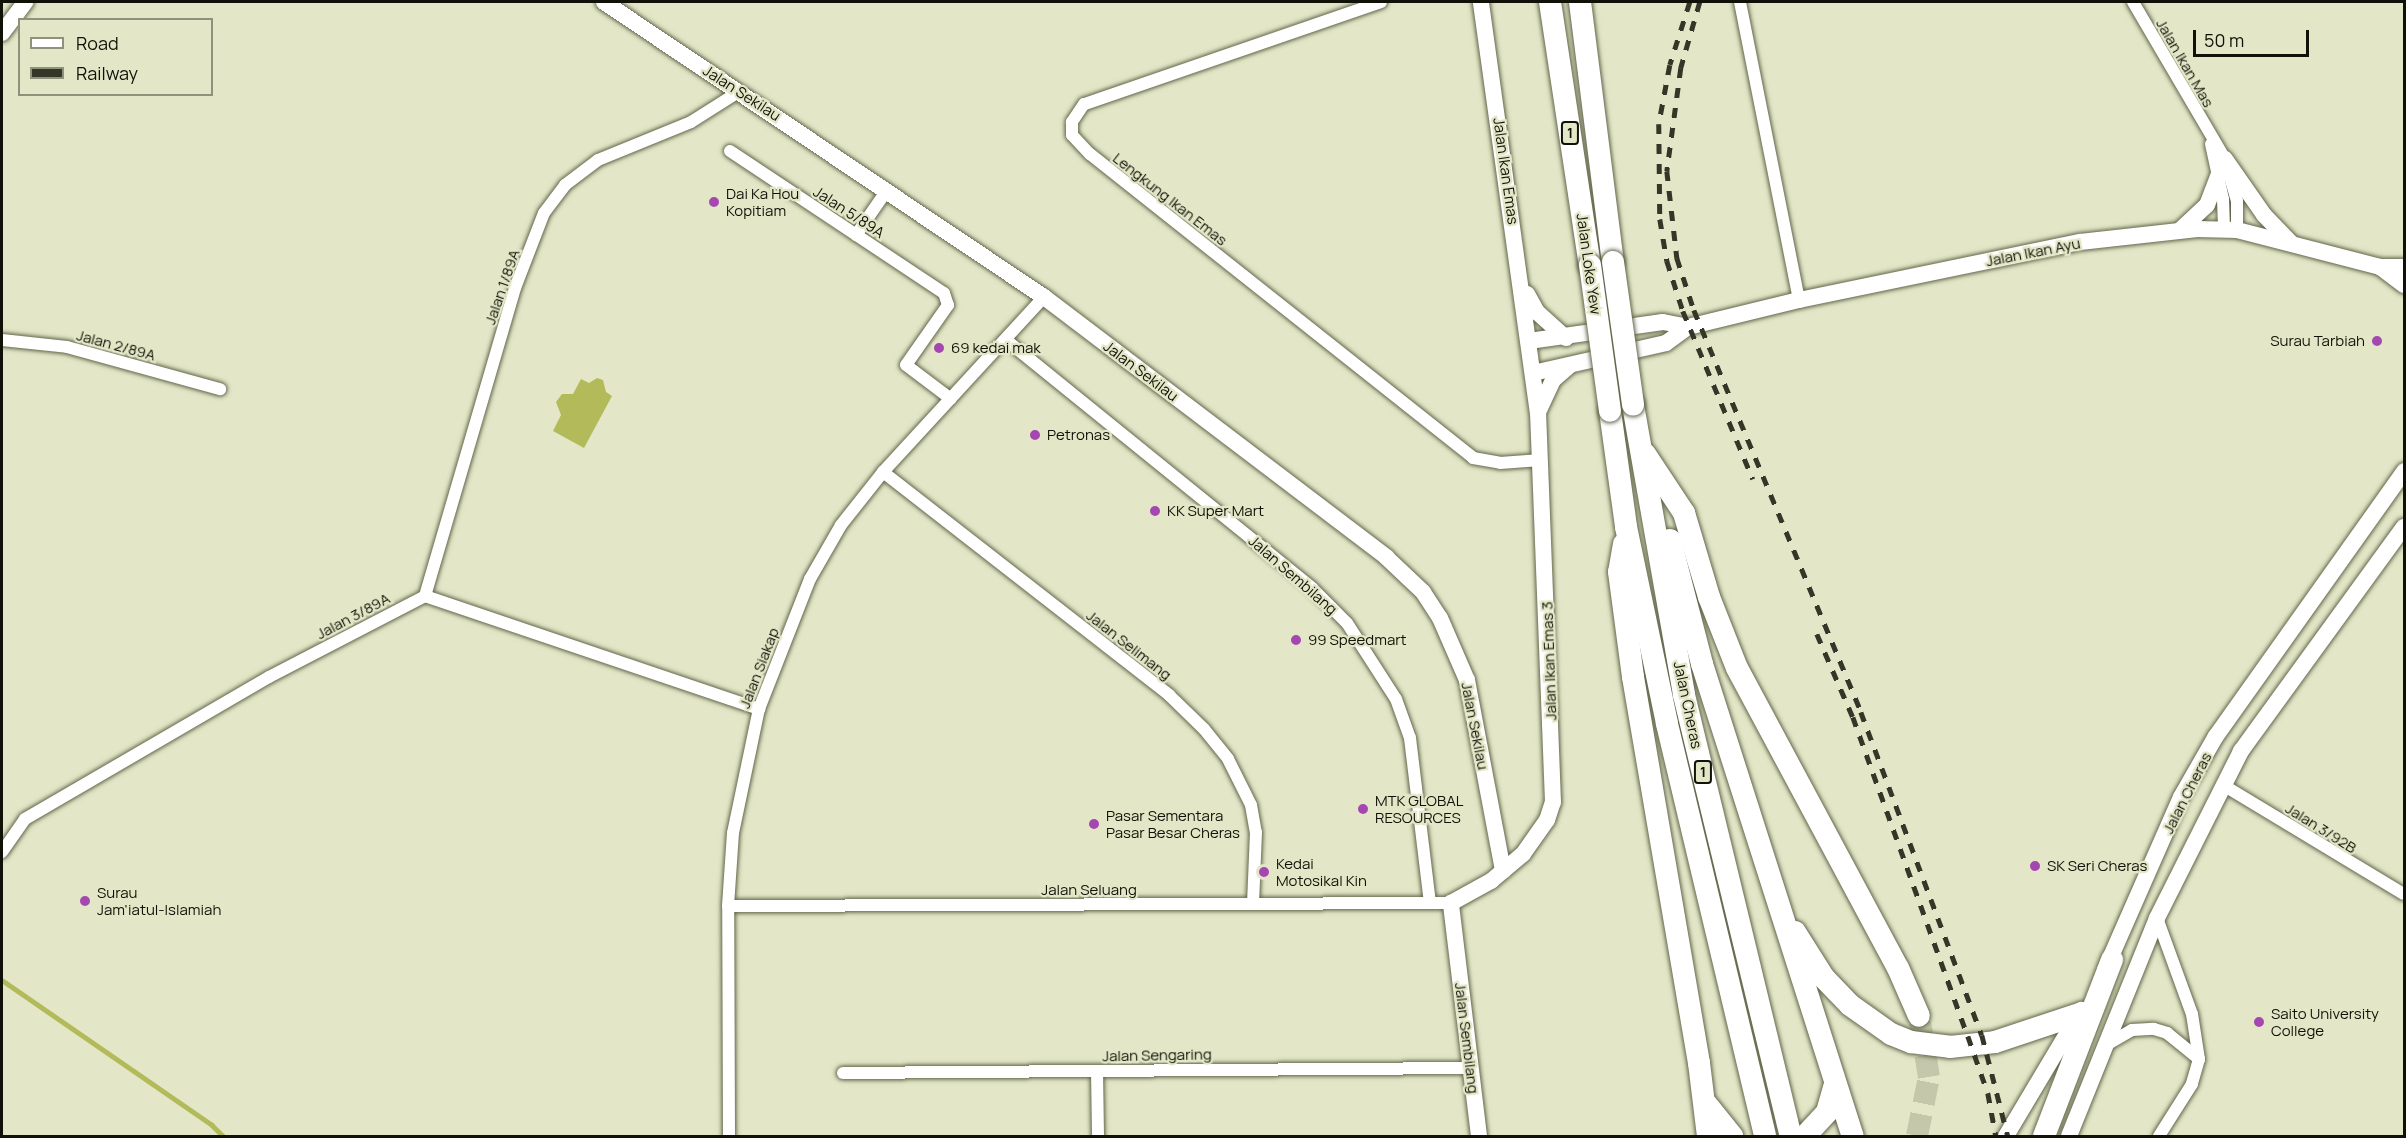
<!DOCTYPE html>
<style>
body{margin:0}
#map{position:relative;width:2406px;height:1138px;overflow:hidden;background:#e3e7c7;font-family:Manrope,sans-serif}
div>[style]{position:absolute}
.water>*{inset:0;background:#b2ba59}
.stream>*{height:4.5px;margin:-2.25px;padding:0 2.25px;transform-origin:2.25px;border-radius:2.25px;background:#b2ba59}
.highway-tunnel>*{height:22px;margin-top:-11px;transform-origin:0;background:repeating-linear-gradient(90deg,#c4c7aa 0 22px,transparent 0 33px)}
.roads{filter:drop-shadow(0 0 2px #63664b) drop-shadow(0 0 2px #63664b)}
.street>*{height:12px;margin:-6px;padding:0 6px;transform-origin:6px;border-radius:6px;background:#fff}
.secondary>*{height:16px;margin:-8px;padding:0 8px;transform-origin:8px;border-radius:8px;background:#fff}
.highway>*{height:22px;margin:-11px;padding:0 11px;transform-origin:11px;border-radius:11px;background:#fff}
.rail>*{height:4.5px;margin-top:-2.25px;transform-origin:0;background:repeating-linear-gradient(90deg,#343627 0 10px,transparent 0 20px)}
.bridges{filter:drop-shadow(0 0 2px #63664b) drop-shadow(0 0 2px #63664b)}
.highway-bridge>*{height:22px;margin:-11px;padding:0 11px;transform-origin:11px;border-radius:11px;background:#fff}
.dots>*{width:16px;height:16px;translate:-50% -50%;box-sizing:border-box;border:3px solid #e3e7c7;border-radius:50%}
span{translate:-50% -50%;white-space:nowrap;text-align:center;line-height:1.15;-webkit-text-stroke:4.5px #e3e7c7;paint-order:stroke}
.shield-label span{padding:2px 4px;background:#e3e7c7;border:2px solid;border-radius:4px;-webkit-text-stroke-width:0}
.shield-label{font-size:14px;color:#111207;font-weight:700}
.street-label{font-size:15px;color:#111207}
.poi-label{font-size:15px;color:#111207}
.left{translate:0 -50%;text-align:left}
.right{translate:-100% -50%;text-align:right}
.frame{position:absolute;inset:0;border:3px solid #111207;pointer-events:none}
.legend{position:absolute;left:18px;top:18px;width:195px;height:78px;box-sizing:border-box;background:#e3e7c7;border:2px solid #8f927a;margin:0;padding:8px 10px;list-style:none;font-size:18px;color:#111207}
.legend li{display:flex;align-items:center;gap:12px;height:30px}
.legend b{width:30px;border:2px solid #8f927a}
.scale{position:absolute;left:2193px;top:30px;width:116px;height:27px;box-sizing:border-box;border:3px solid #111207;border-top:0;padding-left:8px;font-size:18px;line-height:21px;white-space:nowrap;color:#111207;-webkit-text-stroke:4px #e3e7c7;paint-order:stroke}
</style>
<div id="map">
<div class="water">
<div style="clip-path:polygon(597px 378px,603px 380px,606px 392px,612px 396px,584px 448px,553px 431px,561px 415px,556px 402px,562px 394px,573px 394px,581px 379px,589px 383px)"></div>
</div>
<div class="stream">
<div style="left:2px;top:980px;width:255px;rotate:34.6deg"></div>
<div style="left:212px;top:1125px;width:16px;rotate:45deg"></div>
</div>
<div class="highway-tunnel">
<div style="left:1917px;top:1136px;width:60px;rotate:-78.5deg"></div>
<div style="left:1929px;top:1077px;width:62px;rotate:-99.3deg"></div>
</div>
<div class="roads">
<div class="street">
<div style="left:1381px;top:2px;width:314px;rotate:161deg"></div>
<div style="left:1084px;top:104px;width:22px;rotate:124deg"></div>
<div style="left:1072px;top:122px;width:13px;rotate:90deg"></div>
<div style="left:1072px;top:135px;width:26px;rotate:47deg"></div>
<div style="left:1090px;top:154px;width:489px;rotate:38.4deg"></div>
<div style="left:1473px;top:458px;width:27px;rotate:10deg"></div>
<div style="left:1500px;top:463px;width:41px;rotate:-4.2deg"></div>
<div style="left:1740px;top:2px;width:304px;rotate:78.8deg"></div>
<div style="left:2133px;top:2px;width:182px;rotate:59.6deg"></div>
<div style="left:2225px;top:159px;width:44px;rotate:74.1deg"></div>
<div style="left:2237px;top:201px;width:29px;rotate:90deg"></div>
<div style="left:2211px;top:144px;width:56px;rotate:77.7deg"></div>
<div style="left:2223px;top:199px;width:31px;rotate:88deg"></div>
<div style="left:730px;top:151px;width:257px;rotate:33.6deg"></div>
<div style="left:944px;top:293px;width:13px;rotate:72deg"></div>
<div style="left:948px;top:305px;width:73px;rotate:125deg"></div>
<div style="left:906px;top:365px;width:56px;rotate:37.1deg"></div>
<div style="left:856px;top:235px;width:55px;rotate:-55.4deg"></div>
<div style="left:2px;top:340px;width:65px;rotate:6.1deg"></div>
<div style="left:67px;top:347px;width:159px;rotate:15.4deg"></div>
<div style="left:1006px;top:340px;width:394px;rotate:39deg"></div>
<div style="left:1312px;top:588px;width:49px;rotate:45deg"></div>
<div style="left:1347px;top:623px;width:90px;rotate:57.2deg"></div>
<div style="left:1396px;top:699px;width:41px;rotate:70.3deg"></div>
<div style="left:1410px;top:738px;width:166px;rotate:83.1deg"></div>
<div style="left:883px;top:472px;width:363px;rotate:37.9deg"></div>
<div style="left:1169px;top:695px;width:49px;rotate:44.2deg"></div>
<div style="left:1204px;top:729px;width:38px;rotate:51deg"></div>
<div style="left:1228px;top:759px;width:51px;rotate:63.4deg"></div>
<div style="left:1251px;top:805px;width:27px;rotate:80deg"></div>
<div style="left:1256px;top:832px;width:72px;rotate:92.4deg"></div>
<div style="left:425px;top:596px;width:321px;rotate:-73.7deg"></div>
<div style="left:515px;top:288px;width:80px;rotate:-68.9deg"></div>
<div style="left:544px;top:213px;width:35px;rotate:-53deg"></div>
<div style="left:565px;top:185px;width:41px;rotate:-37.1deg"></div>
<div style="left:598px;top:160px;width:100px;rotate:-22.2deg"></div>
<div style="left:691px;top:122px;width:58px;rotate:-32.3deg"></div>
<div style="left:2223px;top:785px;width:211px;rotate:31.1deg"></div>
<div style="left:2px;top:852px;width:40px;rotate:-55.1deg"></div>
<div style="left:25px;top:819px;width:282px;rotate:-30.2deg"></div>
<div style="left:269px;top:677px;width:176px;rotate:-27.4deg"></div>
<div style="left:425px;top:596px;width:353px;rotate:18.7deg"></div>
<div style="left:728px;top:906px;width:723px;rotate:-0.24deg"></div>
<div style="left:2157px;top:918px;width:102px;rotate:70deg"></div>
<div style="left:2192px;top:1014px;width:46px;rotate:81.2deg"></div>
<div style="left:2199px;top:1059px;width:26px;rotate:106deg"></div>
<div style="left:2192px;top:1084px;width:62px;rotate:122.4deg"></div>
<div style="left:2106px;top:1045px;width:30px;rotate:-30deg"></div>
<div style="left:2132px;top:1030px;width:22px;rotate:-3deg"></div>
<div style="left:2154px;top:1029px;width:14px;rotate:17deg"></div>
<div style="left:2167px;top:1033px;width:41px;rotate:39.1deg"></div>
<div style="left:1097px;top:1071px;width:65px;rotate:89.1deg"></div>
<div style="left:843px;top:1073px;width:628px;rotate:-0.46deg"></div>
<div style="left:729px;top:1136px;width:230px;rotate:-90.2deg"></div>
<div style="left:728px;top:906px;width:73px;rotate:-86.1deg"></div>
<div style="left:733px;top:833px;width:127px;rotate:-78.2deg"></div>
<div style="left:759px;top:709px;width:140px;rotate:-68.6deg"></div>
<div style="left:810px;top:579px;width:62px;rotate:-60.1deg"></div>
<div style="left:841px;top:525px;width:68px;rotate:-51.6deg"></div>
<div style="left:883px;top:472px;width:238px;rotate:-47.4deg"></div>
</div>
<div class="secondary">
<div style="left:604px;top:2px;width:530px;rotate:33.84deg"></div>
<div style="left:1044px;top:297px;width:430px;rotate:37.2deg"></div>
<div style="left:1386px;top:557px;width:51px;rotate:43.4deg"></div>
<div style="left:1423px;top:592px;width:31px;rotate:57deg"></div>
<div style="left:1440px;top:618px;width:68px;rotate:66.5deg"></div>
<div style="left:1467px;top:680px;width:194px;rotate:79.3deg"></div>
<div style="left:2px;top:33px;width:39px;rotate:-53deg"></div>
<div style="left:2225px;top:159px;width:68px;rotate:55.1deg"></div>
<div style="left:2264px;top:215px;width:39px;rotate:46deg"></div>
<div style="left:2179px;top:231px;width:38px;rotate:-43deg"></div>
<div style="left:2207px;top:205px;width:31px;rotate:-69deg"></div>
<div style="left:2380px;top:267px;width:30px;rotate:37deg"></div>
<div style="left:1527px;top:294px;width:21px;rotate:61deg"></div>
<div style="left:1537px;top:312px;width:39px;rotate:42deg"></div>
<div style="left:1529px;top:341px;width:135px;rotate:-8.1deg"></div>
<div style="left:1663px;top:322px;width:25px;rotate:11deg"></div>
<div style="left:1533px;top:373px;width:136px;rotate:-12.7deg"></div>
<div style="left:1666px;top:343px;width:27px;rotate:-36deg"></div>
<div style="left:1688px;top:327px;width:114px;rotate:-13.7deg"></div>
<div style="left:1799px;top:300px;width:287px;rotate:-11.7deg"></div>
<div style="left:2080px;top:242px;width:118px;rotate:-6.3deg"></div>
<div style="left:2197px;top:229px;width:40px;rotate:1.4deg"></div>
<div style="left:2237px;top:230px;width:148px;rotate:14.5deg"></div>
<div style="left:2380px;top:267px;width:24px"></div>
<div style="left:1539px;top:410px;width:33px;rotate:-65deg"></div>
<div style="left:1553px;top:380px;width:21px;rotate:-41deg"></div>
<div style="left:2105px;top:970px;width:189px;rotate:-66.3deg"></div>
<div style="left:2181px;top:797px;width:70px;rotate:-60.2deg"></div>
<div style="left:2216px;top:736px;width:325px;rotate:-54.6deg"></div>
<div style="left:1479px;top:1136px;width:235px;rotate:-96.9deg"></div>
<div style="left:1451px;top:903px;width:46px;rotate:-28.8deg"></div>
<div style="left:1491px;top:881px;width:42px;rotate:-40.2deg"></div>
<div style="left:1523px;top:854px;width:42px;rotate:-54.8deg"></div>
<div style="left:1547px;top:820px;width:19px;rotate:-72deg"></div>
<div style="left:1553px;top:802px;width:388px;rotate:-92.2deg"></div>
<div style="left:1538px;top:414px;width:416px;rotate:-97.9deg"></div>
<div style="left:2006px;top:1136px;width:147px;rotate:-59.2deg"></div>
<div style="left:2069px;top:1136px;width:235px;rotate:-68deg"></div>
<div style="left:2157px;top:918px;width:187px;rotate:-63.3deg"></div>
<div style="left:2241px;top:751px;width:277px;rotate:-54deg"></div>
</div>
<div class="highway">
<div style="left:1550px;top:2px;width:266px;rotate:81.4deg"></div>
<div style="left:1580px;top:2px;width:262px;rotate:82.8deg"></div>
<div style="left:1633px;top:405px;width:294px;rotate:80deg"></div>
<div style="left:1684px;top:695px;width:454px;rotate:76.4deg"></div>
<div style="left:1610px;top:411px;width:117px;rotate:82.1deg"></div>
<div style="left:1626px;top:527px;width:201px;rotate:78.2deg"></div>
<div style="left:1667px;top:724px;width:423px;rotate:76.6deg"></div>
<div style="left:1645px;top:454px;width:71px;rotate:56.5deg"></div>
<div style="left:1684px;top:513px;width:88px;rotate:73.4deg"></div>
<div style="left:1709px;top:597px;width:76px;rotate:68.5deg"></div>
<div style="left:1737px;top:668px;width:340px;rotate:61.8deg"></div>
<div style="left:1898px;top:968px;width:52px;rotate:66.4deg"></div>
<div style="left:1670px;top:540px;width:128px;rotate:75.5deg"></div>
<div style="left:1702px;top:664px;width:496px;rotate:72.3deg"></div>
<div style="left:1624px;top:544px;width:28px;rotate:100deg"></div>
<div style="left:1619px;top:572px;width:106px;rotate:82.4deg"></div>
<div style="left:1633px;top:677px;width:392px;rotate:80.3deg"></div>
<div style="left:1699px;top:1063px;width:74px;rotate:83deg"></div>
<div style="left:1795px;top:932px;width:54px;rotate:57.8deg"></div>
<div style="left:1824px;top:978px;width:37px;rotate:46deg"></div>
<div style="left:1850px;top:1005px;width:50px;rotate:35.3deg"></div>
<div style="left:1891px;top:1034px;width:22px;rotate:22deg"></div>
<div style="left:1911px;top:1042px;width:39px;rotate:7deg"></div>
<div style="left:1950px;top:1047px;width:45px;rotate:-6.3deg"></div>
<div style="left:1995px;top:1042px;width:89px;rotate:-18.4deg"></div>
<div style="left:1707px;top:1105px;width:40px;rotate:51deg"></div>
<div style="left:1805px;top:1136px;width:33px;rotate:-47deg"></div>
<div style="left:1827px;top:1112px;width:29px;rotate:-74deg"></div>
<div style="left:2044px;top:1136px;width:189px;rotate:-68.9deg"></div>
</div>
</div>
<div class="rail">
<div style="left:1690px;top:2px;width:66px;rotate:107.6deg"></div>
<div style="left:1670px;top:65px;width:60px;rotate:100.6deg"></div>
<div style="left:1659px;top:124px;width:95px;rotate:89.4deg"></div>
<div style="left:1660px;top:219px;width:43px;rotate:80.5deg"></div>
<div style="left:1667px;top:261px;width:52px;rotate:72.3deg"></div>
<div style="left:1683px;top:311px;width:182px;rotate:67.4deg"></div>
<div style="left:1700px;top:2px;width:69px;rotate:106.1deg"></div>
<div style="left:1681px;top:68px;width:104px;rotate:97.7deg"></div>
<div style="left:1667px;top:171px;width:88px;rotate:83.4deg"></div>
<div style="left:1677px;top:258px;width:55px;rotate:71.9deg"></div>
<div style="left:1694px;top:310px;width:435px;rotate:67.4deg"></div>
<div style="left:1861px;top:712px;width:345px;rotate:69.5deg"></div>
<div style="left:1982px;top:1035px;width:104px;rotate:75.6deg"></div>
<div style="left:1817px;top:634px;width:90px;rotate:66.6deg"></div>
<div style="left:1853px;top:717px;width:339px;rotate:70.2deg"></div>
<div style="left:1968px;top:1036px;width:60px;rotate:70.7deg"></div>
<div style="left:1988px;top:1093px;width:44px;rotate:79.5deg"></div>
</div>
<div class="bridges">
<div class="highway-bridge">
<div style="left:1613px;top:262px;width:144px;rotate:82deg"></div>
<div style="left:1590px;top:265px;width:147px;rotate:82.2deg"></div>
</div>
</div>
<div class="dots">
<div style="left:714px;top:202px;background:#a547b1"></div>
<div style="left:2377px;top:341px;background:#a547b1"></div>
<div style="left:939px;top:348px;background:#a547b1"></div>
<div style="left:1035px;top:435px;background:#a547b1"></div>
<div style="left:1155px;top:511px;background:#a547b1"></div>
<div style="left:1296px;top:640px;background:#a547b1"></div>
<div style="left:1363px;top:809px;background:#a547b1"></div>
<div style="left:1094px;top:824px;background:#a547b1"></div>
<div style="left:2035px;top:866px;background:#a547b1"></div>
<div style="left:1264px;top:872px;background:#a547b1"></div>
<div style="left:85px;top:901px;background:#a547b1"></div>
<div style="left:2259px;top:1022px;background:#a547b1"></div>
</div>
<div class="shield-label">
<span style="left:1570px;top:133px">1</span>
<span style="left:1703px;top:772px">1</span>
</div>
<div class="street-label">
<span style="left:2185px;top:63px;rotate:60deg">Jalan Ikan Mas</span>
<span style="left:742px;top:93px;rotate:33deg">Jalan Sekilau</span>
<span style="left:1506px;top:171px;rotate:82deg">Jalan Ikan Emas</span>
<span style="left:1170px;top:199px;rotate:38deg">Lengkung Ikan Emas</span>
<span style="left:849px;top:212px;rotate:33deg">Jalan 5/89A</span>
<span style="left:2033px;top:252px;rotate:-11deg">Jalan Ikan Ayu</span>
<span style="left:1589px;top:264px;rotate:82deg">Jalan Loke Yew</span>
<span style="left:502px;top:287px;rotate:-71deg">Jalan 1/89A</span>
<span style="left:116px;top:345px;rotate:15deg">Jalan 2/89A</span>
<span style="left:1141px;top:371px;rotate:37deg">Jalan Sekilau</span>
<span style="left:1293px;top:575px;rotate:41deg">Jalan Sembilang</span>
<span style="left:353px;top:616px;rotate:-28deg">Jalan 3/89A</span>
<span style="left:1129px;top:645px;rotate:38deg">Jalan Selimang</span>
<span style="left:1549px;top:661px;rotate:-92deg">Jalan Ikan Emas 3</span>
<span style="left:759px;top:668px;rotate:-69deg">Jalan Siakap</span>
<span style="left:1688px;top:705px;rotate:78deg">Jalan Cheras</span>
<span style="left:1475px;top:726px;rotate:79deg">Jalan Sekilau</span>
<span style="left:2187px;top:793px;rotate:-63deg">Jalan Cheras</span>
<span style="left:2321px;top:828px;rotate:32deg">Jalan 3/92B</span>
<span style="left:1089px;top:890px">Jalan Seluang</span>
<span style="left:1467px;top:1038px;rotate:83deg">Jalan Sembilang</span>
<span style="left:1157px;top:1055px;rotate:-1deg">Jalan Sengaring</span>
</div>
<div class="poi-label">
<span class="left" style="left:726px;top:202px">Dai Ka Hou<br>Kopitiam</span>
<span class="right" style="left:2365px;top:341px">Surau Tarbiah</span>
<span class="left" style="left:951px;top:348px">69 kedai mak</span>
<span class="left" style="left:1047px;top:435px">Petronas</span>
<span class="left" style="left:1167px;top:511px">KK Super Mart</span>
<span class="left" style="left:1308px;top:640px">99 Speedmart</span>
<span class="left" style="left:1375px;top:809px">MTK GLOBAL<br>RESOURCES</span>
<span class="left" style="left:1106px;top:824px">Pasar Sementara<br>Pasar Besar Cheras</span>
<span class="left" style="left:1276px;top:872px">Kedai<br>Motosikal Kin</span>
<span class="left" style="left:2047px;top:866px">SK Seri Cheras</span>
<span class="left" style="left:97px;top:901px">Surau<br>Jam'iatul-Islamiah</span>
<span class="left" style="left:2271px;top:1022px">Saito University<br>College</span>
</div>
<div class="frame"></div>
<ul class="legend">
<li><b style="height:8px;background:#fff"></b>Road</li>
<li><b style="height:8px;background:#343627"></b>Railway</li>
</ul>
<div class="scale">50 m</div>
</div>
